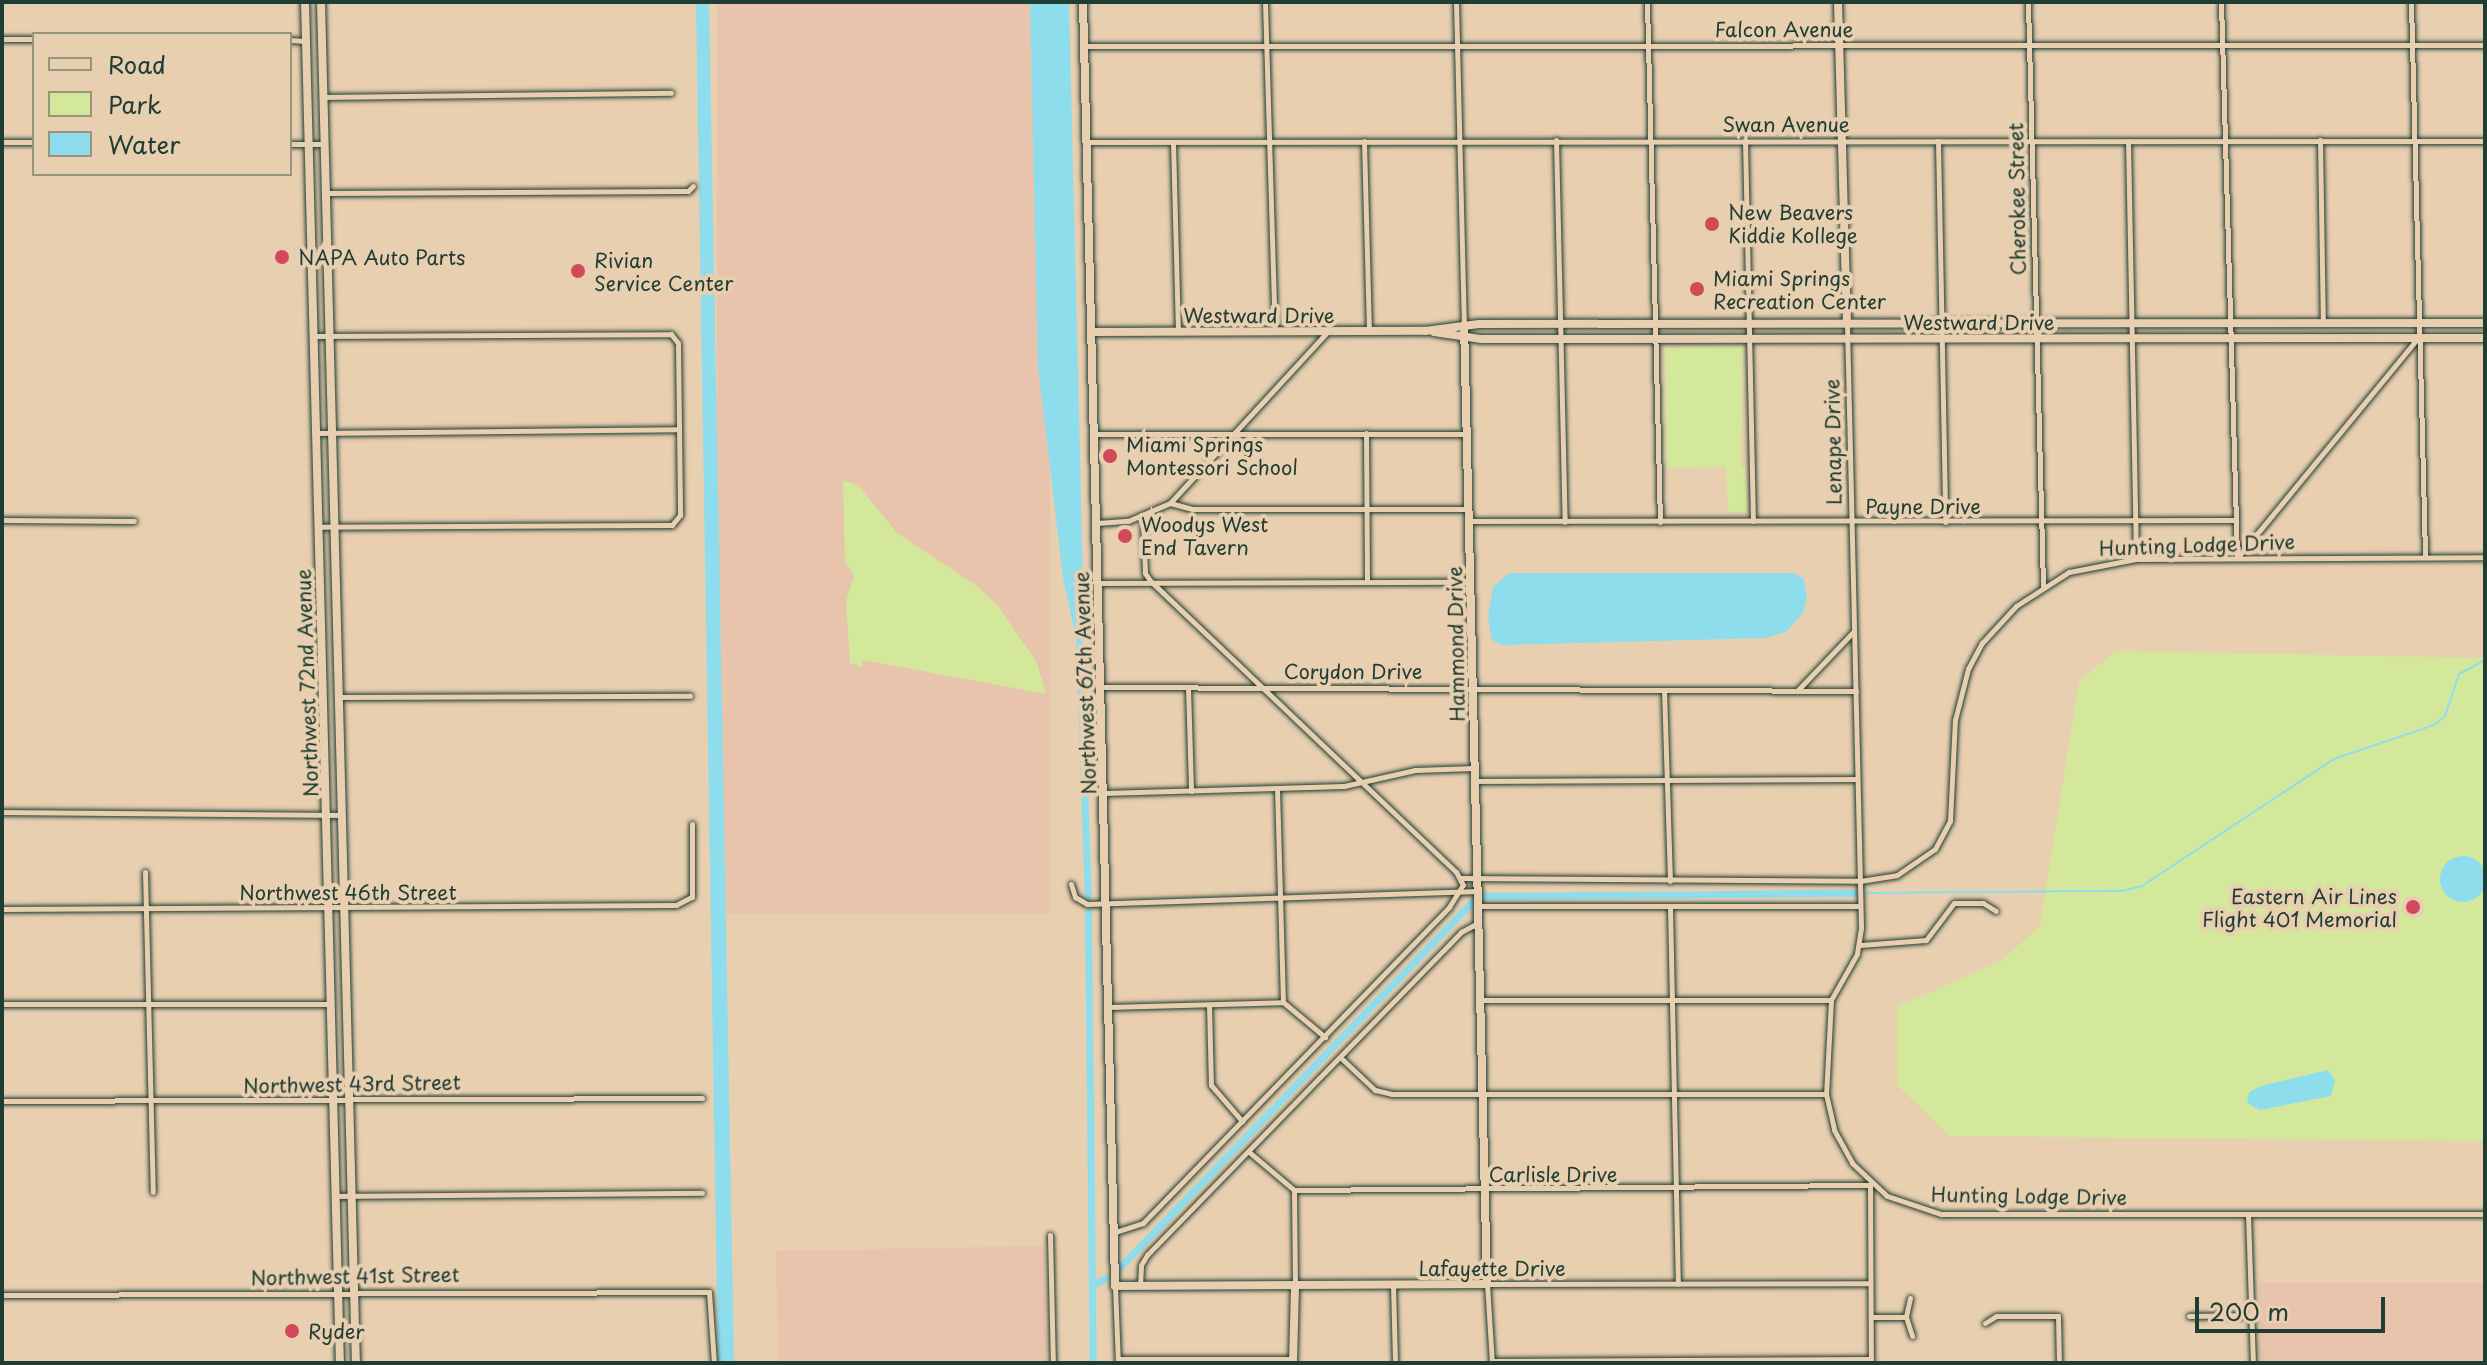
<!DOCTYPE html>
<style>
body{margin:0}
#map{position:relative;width:2487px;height:1365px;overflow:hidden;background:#e8cfb0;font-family:"Playpen Sans",sans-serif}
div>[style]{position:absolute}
.built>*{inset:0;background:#e7c4ab;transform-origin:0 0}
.green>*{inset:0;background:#d4e89c}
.water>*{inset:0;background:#8eddec}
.round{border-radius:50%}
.stream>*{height:2px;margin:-1px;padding:0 1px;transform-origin:1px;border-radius:1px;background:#8eddec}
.canal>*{height:7px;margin:-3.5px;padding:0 3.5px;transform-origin:3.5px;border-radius:3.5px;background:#8eddec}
.roads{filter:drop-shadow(0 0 2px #1f3d34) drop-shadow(0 0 2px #1f3d34)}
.street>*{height:5px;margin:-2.5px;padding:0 2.5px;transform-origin:2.5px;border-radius:2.5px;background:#e8cfb0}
.secondary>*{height:8px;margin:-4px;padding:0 4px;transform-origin:4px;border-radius:4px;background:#e8cfb0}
.dots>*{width:22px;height:22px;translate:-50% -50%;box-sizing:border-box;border:4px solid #e8cfb0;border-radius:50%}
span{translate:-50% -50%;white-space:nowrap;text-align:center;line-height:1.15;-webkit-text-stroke:8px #e8cfb0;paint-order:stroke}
.street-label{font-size:20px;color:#1f3d34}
.poi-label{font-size:20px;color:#1f3d34}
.left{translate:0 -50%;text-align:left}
.right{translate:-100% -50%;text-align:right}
.frame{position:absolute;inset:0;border:4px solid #1f3d34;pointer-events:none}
.legend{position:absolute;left:32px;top:32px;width:260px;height:144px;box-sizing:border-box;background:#e8cfb0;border:2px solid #98957e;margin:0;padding:10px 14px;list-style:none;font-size:24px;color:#1f3d34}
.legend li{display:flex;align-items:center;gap:16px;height:40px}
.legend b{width:40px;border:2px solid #98957e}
.scale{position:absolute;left:2195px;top:1297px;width:190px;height:36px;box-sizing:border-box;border:4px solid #1f3d34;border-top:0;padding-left:10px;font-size:24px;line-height:28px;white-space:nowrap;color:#1f3d34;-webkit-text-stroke:6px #e8cfb0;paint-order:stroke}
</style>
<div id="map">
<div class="built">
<div style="left:717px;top:2px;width:333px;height:912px"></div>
<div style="left:1045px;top:1246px;width:117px;height:269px;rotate:89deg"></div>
<div style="left:2485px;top:1283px;width:80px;height:226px;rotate:90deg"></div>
</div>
<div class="green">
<div style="clip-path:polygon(1743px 347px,1741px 467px,1745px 467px,1747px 512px,1728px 512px,1726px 467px,1667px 468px,1665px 348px)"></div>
<div style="clip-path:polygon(843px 480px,858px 485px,897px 533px,977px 586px,998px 606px,1037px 663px,1046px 694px,863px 660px,862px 667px,850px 663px,846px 601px,854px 576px,845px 562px)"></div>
<div style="clip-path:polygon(2116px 651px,2485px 658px,2485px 1141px,1949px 1136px,1897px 1085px,1897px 1007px,2001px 961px,2040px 926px,2079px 681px)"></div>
</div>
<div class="water">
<div style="clip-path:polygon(696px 2px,709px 2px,734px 1363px,718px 1363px)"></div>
<div style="clip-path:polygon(1030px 2px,1069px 2px,1084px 622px,1079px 652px,1063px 578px,1038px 366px)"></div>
<div style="clip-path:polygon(1509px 573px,1794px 573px,1804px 579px,1807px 599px,1803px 613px,1786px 632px,1765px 638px,1502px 645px,1492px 640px,1488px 617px,1493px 587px)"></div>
<div class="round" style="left:2440px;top:856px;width:46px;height:46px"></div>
<div style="clip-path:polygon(2328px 1070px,2335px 1080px,2331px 1096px,2260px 1110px,2247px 1103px,2249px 1092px,2261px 1086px)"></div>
</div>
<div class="stream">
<div style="left:1867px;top:893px;width:254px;rotate:-0.5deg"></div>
<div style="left:2121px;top:891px;width:22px;rotate:-13deg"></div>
<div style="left:2142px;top:886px;width:230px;rotate:-33.5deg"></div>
<div style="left:2334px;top:759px;width:106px;rotate:-18.8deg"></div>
<div style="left:2434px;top:725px;width:14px;rotate:-39deg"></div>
<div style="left:2445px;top:716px;width:44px;rotate:-71.6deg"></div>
<div style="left:2459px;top:674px;width:30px;rotate:-28deg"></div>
</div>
<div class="canal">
<div style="left:1079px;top:644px;width:252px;rotate:88deg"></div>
<div style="left:1484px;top:896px;width:369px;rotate:-0.5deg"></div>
<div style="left:1088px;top:912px;width:451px;rotate:89.4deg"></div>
<div style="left:1120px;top:1267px;width:507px;rotate:-46.04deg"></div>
<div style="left:1092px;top:1286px;width:15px;rotate:-32deg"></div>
</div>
<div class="roads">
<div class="street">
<div style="left:1265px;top:2px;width:329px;rotate:88.3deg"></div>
<div style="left:1456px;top:2px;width:323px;rotate:88.6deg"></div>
<div style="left:1647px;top:2px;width:520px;rotate:88.57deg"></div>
<div style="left:2028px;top:2px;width:585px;rotate:88.53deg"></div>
<div style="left:2221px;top:2px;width:556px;rotate:88.35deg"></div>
<div style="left:2411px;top:2px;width:554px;rotate:88.55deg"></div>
<div style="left:2px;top:39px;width:32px"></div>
<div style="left:290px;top:40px;width:15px;rotate:4deg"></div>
<div style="left:1084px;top:46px;width:1401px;rotate:-0.04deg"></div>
<div style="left:324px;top:97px;width:347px;rotate:-0.7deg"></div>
<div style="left:1556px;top:140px;width:382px;rotate:88.7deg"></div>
<div style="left:1745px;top:140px;width:381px;rotate:88.8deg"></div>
<div style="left:2320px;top:140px;width:183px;rotate:89.1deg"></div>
<div style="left:1364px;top:141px;width:190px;rotate:88.5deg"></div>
<div style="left:1938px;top:141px;width:381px;rotate:88.9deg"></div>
<div style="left:2128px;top:141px;width:418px;rotate:88.9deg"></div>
<div style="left:2px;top:142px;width:32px"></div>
<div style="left:1086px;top:142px;width:1399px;rotate:-0.04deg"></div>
<div style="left:1173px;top:142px;width:189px;rotate:88.5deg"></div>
<div style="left:290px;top:144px;width:34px"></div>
<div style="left:326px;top:193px;width:362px;rotate:-0.3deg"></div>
<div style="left:688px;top:191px;width:7px;rotate:-45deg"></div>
<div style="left:1847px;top:324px;width:604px;rotate:88.67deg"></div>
<div style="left:1861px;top:928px;width:26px;rotate:99deg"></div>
<div style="left:1857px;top:954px;width:53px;rotate:119.5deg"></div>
<div style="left:1831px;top:1000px;width:94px;rotate:93deg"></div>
<div style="left:1826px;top:1094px;width:37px;rotate:77deg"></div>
<div style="left:1834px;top:1130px;width:38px;rotate:61deg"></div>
<div style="left:1852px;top:1163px;width:48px;rotate:43.3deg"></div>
<div style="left:1887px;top:1196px;width:57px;rotate:18.4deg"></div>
<div style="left:1941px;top:1214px;width:544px"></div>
<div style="left:314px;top:336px;width:357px;rotate:-0.3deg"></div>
<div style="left:671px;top:334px;width:11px;rotate:52deg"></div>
<div style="left:678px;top:343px;width:172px;rotate:89.3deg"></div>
<div style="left:680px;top:515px;width:13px;rotate:129deg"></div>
<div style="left:672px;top:525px;width:353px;rotate:179.7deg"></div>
<div style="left:316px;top:433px;width:362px;rotate:-0.6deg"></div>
<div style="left:1366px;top:433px;width:149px;rotate:89.6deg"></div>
<div style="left:1095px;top:434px;width:371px"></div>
<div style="left:1170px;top:503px;width:24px;rotate:15deg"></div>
<div style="left:1193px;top:509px;width:275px"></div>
<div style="left:2px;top:520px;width:132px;rotate:0.4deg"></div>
<div style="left:1469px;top:521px;width:764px;rotate:-0.07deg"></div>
<div style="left:1097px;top:523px;width:31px;rotate:-4deg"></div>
<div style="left:1128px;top:521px;width:46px;rotate:-23.2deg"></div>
<div style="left:1170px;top:503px;width:232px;rotate:-47.4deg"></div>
<div style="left:2238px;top:557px;width:282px;rotate:-50.6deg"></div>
<div style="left:1098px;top:583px;width:371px;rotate:-0.2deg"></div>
<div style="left:1101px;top:687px;width:755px;rotate:0.3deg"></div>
<div style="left:1188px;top:687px;width:104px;rotate:88.3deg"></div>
<div style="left:1664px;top:690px;width:191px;rotate:88.2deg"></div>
<div style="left:1797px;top:691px;width:81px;rotate:-46.5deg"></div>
<div style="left:339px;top:697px;width:351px;rotate:-0.2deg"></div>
<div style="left:1476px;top:781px;width:381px;rotate:-0.3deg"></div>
<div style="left:1277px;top:788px;width:214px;rotate:88.4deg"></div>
<div style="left:1283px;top:1002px;width:55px;rotate:39.8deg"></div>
<div style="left:1104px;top:793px;width:240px;rotate:-1.7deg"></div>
<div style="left:1344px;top:786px;width:73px;rotate:-12.7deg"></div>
<div style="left:1415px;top:770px;width:59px;rotate:-1.9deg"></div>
<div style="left:2px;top:812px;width:339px;rotate:0.5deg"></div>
<div style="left:145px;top:872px;width:320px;rotate:88.6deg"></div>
<div style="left:1461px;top:878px;width:399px;rotate:0.4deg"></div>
<div style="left:1860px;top:881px;width:37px;rotate:-9deg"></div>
<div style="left:1897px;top:875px;width:46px;rotate:-34.4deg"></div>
<div style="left:1935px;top:849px;width:32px;rotate:-62deg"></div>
<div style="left:1950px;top:821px;width:101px;rotate:-87.2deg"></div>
<div style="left:1955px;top:720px;width:53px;rotate:-75.7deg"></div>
<div style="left:1968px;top:669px;width:30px;rotate:-62deg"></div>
<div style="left:1982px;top:643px;width:50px;rotate:-47.4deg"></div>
<div style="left:2016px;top:606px;width:63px;rotate:-32.7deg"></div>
<div style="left:2069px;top:572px;width:68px;rotate:-11deg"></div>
<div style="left:2136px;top:559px;width:349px;rotate:-0.3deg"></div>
<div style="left:1071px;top:884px;width:14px;rotate:73deg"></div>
<div style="left:1075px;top:897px;width:14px;rotate:30deg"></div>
<div style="left:1087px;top:904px;width:391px;rotate:-1.9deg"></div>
<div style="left:1478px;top:906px;width:382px"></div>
<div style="left:1670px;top:907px;width:377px;rotate:88.8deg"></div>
<div style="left:2px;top:909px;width:674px;rotate:-0.34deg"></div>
<div style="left:676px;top:905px;width:18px;rotate:-27deg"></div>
<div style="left:692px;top:897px;width:73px;rotate:-90deg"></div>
<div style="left:1860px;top:945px;width:66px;rotate:-4.3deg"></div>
<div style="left:1926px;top:940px;width:46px;rotate:-52.9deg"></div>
<div style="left:1954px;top:903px;width:29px"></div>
<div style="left:1983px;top:903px;width:15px;rotate:32deg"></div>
<div style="left:1481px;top:1000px;width:350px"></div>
<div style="left:2px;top:1004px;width:329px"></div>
<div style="left:1209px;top:1005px;width:80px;rotate:88.6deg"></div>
<div style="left:1211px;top:1085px;width:48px;rotate:49.3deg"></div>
<div style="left:1109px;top:1007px;width:174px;rotate:-1.6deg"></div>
<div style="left:1341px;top:1058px;width:47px;rotate:43.3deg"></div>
<div style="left:1375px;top:1090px;width:17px;rotate:13deg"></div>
<div style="left:1392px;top:1094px;width:434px"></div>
<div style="left:2px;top:1101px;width:700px;rotate:-0.25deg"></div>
<div style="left:1249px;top:1152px;width:59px;rotate:40.2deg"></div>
<div style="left:1294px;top:1190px;width:576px;rotate:-0.5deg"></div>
<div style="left:1870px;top:1185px;width:178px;rotate:89.7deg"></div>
<div style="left:1294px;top:1190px;width:94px;rotate:89.4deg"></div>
<div style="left:335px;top:1196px;width:367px;rotate:-0.5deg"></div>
<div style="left:2248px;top:1214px;width:149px;rotate:88.1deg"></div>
<div style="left:1115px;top:1232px;width:29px;rotate:-18deg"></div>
<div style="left:1143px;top:1223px;width:440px;rotate:-45.9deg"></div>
<div style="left:1449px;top:907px;width:26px;rotate:-58deg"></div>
<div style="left:1463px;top:885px;width:15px;rotate:-118deg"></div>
<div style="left:1456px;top:872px;width:421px;rotate:-136.4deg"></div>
<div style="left:1151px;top:582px;width:11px;rotate:-124deg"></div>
<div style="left:1145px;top:573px;width:57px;rotate:-92deg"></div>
<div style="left:1050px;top:1235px;width:128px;rotate:88.7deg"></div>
<div style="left:1393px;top:1285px;width:78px;rotate:88.5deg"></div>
<div style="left:1115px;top:1286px;width:77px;rotate:87.8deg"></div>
<div style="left:1140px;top:1286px;width:21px;rotate:-87deg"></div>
<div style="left:1141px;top:1265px;width:12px;rotate:-59deg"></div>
<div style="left:1147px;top:1255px;width:450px;rotate:-45.8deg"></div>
<div style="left:1461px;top:932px;width:19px;rotate:-28deg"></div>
<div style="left:2px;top:1295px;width:707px;rotate:-0.24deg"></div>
<div style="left:709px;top:1292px;width:71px;rotate:86deg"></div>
<div style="left:1910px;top:1298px;width:19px;rotate:102deg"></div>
<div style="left:1906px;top:1317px;width:20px;rotate:72deg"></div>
<div style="left:2189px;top:1316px;width:62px;rotate:-0.9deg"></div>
<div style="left:1871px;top:1317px;width:35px"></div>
<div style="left:1985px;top:1323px;width:13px;rotate:-32deg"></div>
<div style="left:1996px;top:1316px;width:62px"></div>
<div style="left:2058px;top:1316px;width:47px;rotate:88.8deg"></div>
<div style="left:1118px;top:1359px;width:174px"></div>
<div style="left:1492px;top:1361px;width:379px;rotate:-0.3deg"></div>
<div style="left:1492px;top:1363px;width:79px;rotate:-93.6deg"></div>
<div style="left:1487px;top:1284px;width:382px;rotate:-0.1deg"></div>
</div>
<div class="secondary">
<div style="left:305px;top:2px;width:1361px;rotate:88.53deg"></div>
<div style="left:321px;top:2px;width:1361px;rotate:88.53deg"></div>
<div style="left:1083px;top:2px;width:1284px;rotate:88.57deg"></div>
<div style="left:1115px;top:1286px;width:372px;rotate:-0.3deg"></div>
<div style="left:1487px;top:1284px;width:959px;rotate:-91.37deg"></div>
<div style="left:1838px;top:2px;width:322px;rotate:88.4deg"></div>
<div style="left:1092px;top:332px;width:333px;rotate:-0.2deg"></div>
<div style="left:1425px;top:331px;width:54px;rotate:-7.4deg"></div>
<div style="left:1479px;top:324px;width:1006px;rotate:-0.06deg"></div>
<div style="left:1434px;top:332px;width:48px;rotate:8.5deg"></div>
<div style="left:1481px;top:339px;width:1004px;rotate:-0.06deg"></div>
<div style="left:1293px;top:1363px;width:78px;rotate:-88.5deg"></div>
</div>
</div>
<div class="dots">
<div style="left:1712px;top:224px;background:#d1495b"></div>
<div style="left:282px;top:257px;background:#d1495b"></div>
<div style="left:578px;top:271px;background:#d1495b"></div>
<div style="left:1697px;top:289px;background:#d1495b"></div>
<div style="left:1110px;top:456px;background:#d1495b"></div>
<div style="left:1125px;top:536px;background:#d1495b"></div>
<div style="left:2413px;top:907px;background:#d1495b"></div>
<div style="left:292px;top:1331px;background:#d1495b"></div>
</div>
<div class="street-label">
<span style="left:1784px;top:29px">Falcon Avenue</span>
<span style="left:1786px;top:124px">Swan Avenue</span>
<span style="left:2017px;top:199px;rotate:-91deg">Cherokee Street</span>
<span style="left:1259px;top:315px">Westward Drive</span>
<span style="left:1979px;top:322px">Westward Drive</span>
<span style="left:1833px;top:442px;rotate:-91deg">Lenape Drive</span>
<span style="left:1923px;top:506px">Payne Drive</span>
<span style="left:2197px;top:545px;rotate:-2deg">Hunting Lodge Drive</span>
<span style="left:1456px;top:644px;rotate:-91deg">Hammond Drive</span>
<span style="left:1353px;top:671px">Corydon Drive</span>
<span style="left:307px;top:683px;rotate:-92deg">Northwest 72nd Avenue</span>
<span style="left:1085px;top:683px;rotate:-92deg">Northwest 67th Avenue</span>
<span style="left:348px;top:892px">Northwest 46th Street</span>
<span style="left:352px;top:1084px;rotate:-1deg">Northwest 43rd Street</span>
<span style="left:1553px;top:1174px">Carlisle Drive</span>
<span style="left:2029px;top:1196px;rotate:1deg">Hunting Lodge Drive</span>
<span style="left:1492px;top:1268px">Lafayette Drive</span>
<span style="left:355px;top:1276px;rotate:-1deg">Northwest 41st Street</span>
</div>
<div class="poi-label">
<span class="left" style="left:1728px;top:224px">New Beavers<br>Kiddie Kollege</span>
<span class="left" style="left:298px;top:257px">NAPA Auto Parts</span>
<span class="left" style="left:594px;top:272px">Rivian<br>Service Center</span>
<span class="left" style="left:1713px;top:290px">Miami Springs<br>Recreation Center</span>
<span class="left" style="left:1126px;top:456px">Miami Springs<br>Montessori School</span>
<span class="left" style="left:1141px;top:536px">Woodys West<br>End Tavern</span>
<span class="right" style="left:2397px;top:908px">Eastern Air Lines<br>Flight 401 Memorial</span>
<span class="left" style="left:308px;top:1331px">Ryder</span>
</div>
<div class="frame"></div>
<ul class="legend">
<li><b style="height:10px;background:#e8cfb0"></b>Road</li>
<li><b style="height:22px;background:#d4e89c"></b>Park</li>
<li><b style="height:22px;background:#8eddec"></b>Water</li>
</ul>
<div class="scale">200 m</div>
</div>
